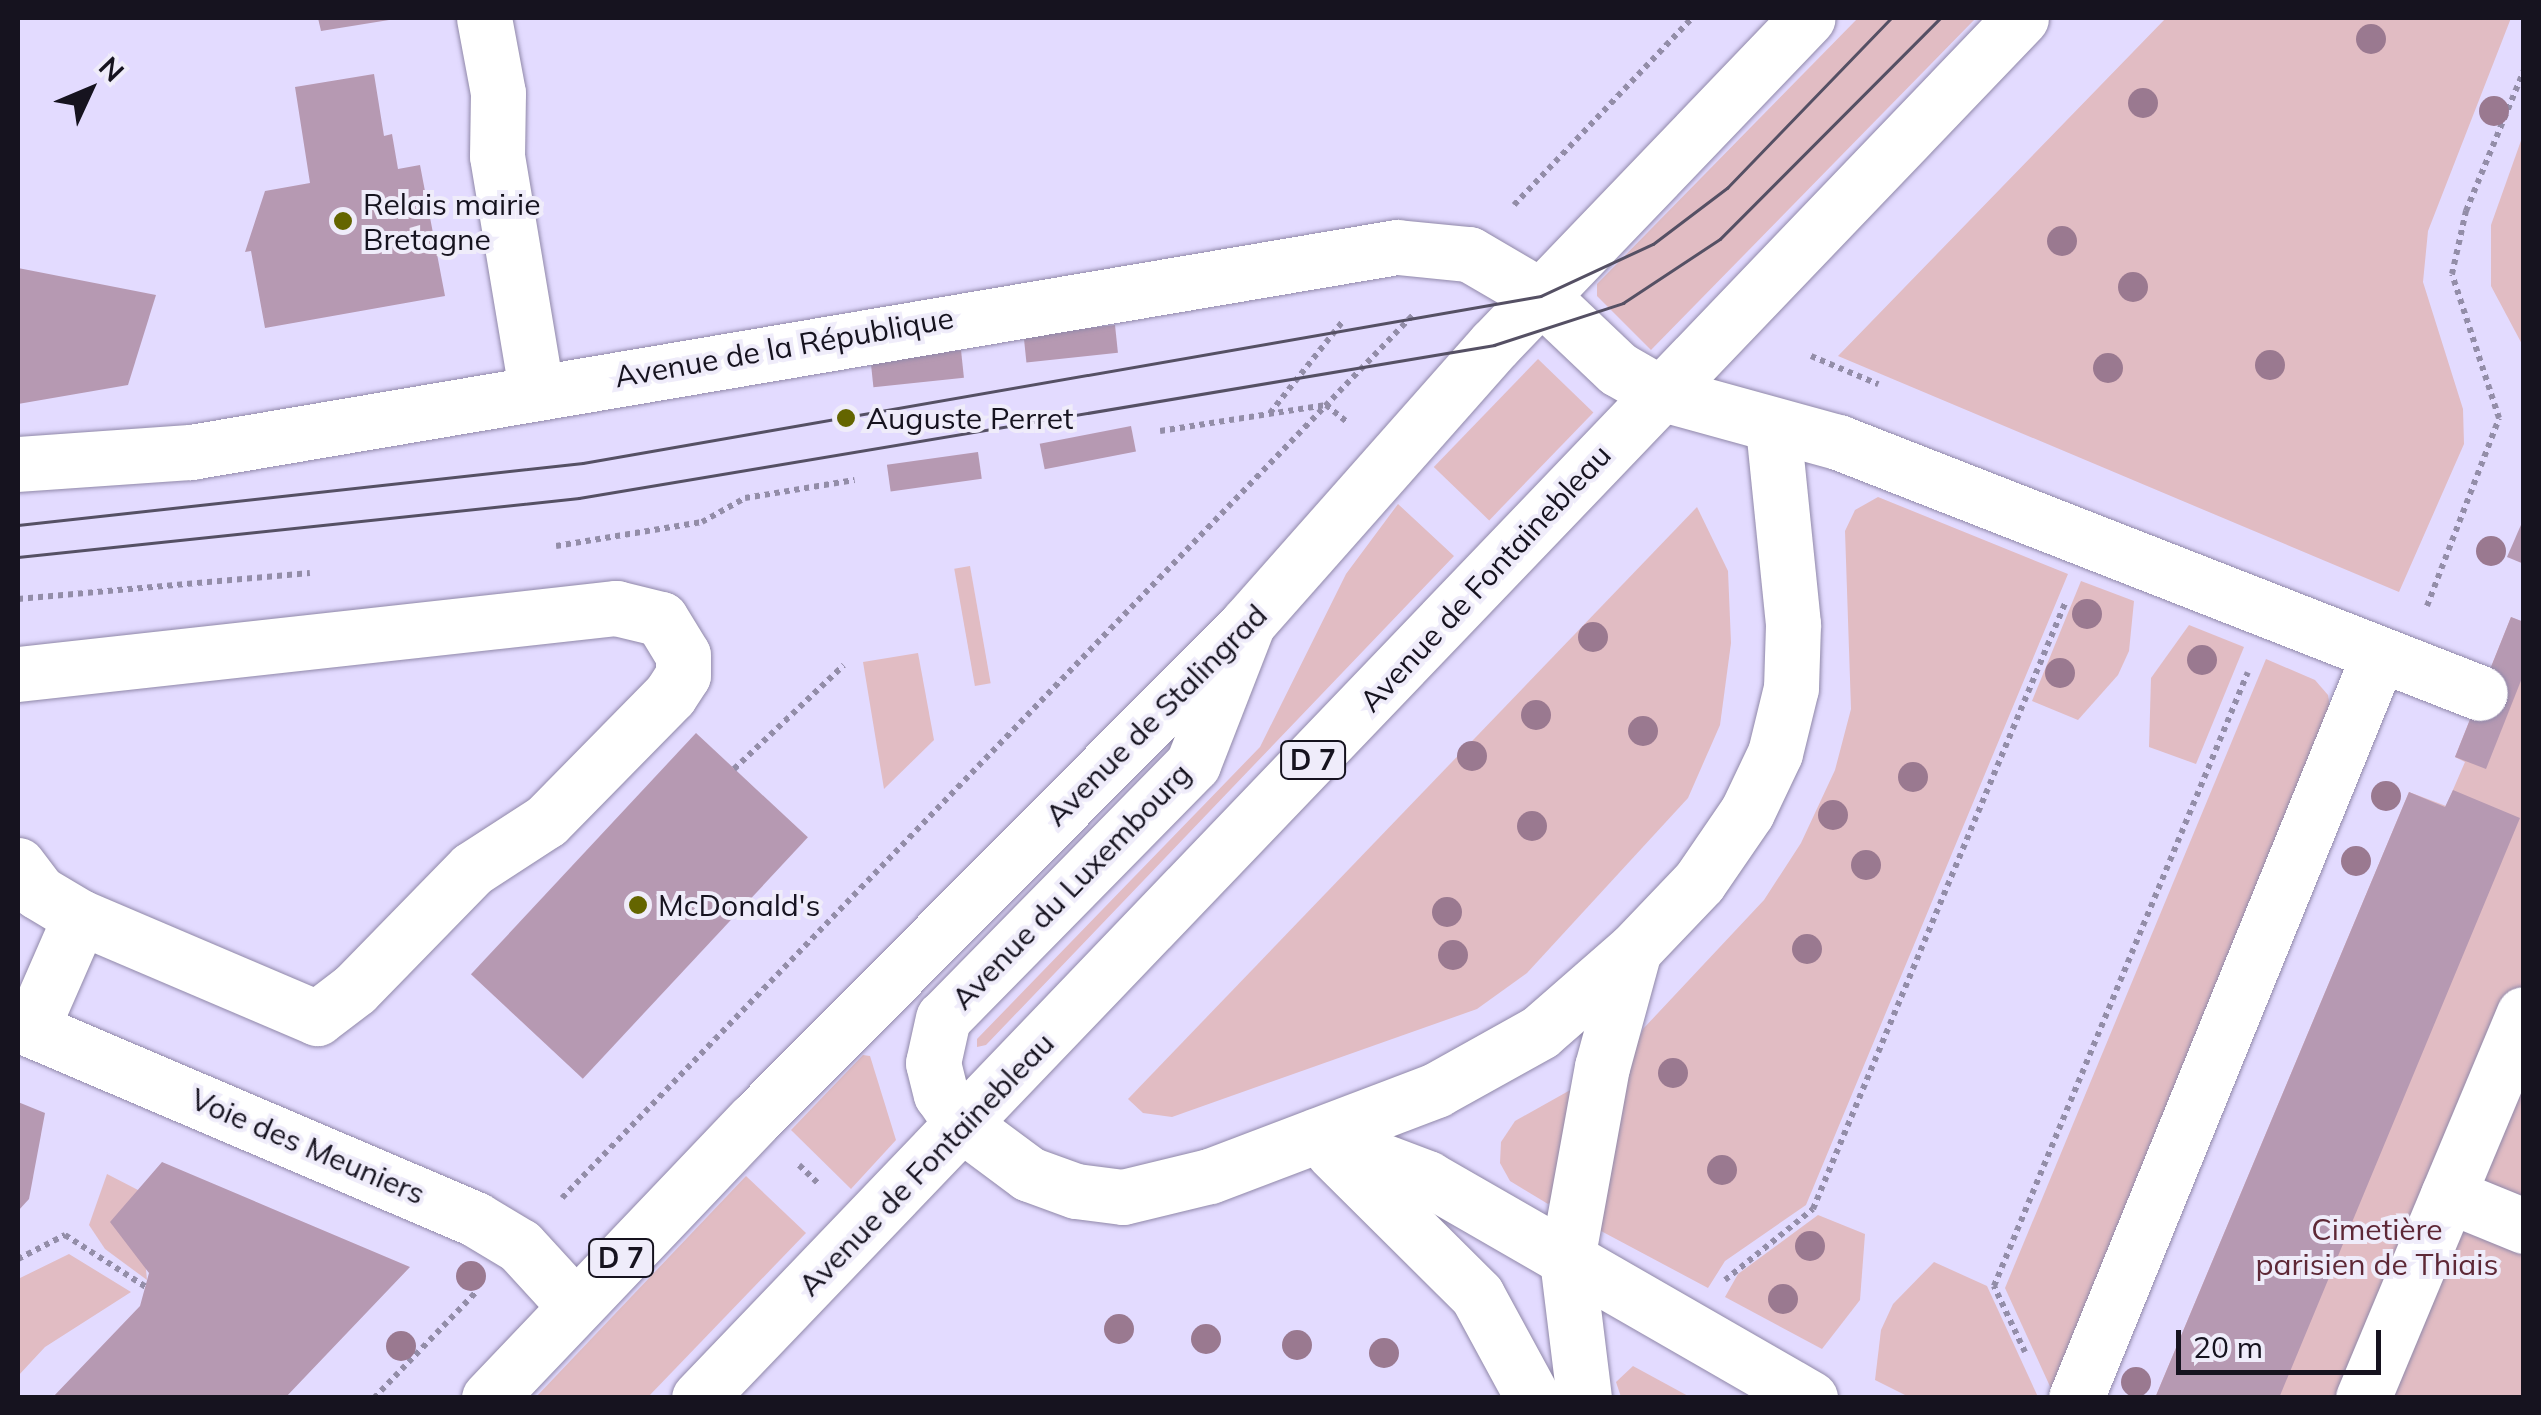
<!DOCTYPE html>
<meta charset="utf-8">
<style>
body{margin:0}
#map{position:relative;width:2541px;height:1415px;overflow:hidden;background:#e3dbff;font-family:Mulish,sans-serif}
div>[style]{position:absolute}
.green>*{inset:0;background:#e1bcc3;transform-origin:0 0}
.building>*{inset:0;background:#b699b2;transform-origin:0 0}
.path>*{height:6px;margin-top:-3px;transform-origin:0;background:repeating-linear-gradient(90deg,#938da8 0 5px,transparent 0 10px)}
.roads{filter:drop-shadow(0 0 2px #9088a9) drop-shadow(0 0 2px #9088a9)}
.minor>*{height:55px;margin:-27.5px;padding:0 27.5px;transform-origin:27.5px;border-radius:27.5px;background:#fff}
.major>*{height:55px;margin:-27.5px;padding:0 27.5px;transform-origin:27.5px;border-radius:27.5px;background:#fff}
.tram>*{height:2.5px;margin:-1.25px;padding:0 1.25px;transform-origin:1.25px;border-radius:1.25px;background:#555064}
.trees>*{width:30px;height:30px;margin:-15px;border-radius:50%;background:#9a7990}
.dots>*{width:28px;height:28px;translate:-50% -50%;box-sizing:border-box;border:5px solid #efecfa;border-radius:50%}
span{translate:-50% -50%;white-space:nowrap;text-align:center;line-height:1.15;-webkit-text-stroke:8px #efecfa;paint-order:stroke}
.shield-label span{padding:2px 8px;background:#efecfa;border:2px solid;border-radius:8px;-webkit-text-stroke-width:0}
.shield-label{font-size:28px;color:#16131f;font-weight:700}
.poi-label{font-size:30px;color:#16131f}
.left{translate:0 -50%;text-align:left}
.street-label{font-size:30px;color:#16131f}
.park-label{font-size:30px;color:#5e2836}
.frame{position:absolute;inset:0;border:20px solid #16131f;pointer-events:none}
.north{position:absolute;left:40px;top:40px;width:100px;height:100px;-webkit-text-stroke:8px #efecfa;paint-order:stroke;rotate:46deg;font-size:28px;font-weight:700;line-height:40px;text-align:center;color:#16131f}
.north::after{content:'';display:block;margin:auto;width:35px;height:45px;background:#16131f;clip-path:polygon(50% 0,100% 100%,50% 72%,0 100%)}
.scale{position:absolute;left:2176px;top:1330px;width:205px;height:45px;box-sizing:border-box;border:5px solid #16131f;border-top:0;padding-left:12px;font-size:30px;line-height:35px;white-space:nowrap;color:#16131f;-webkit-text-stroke:8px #efecfa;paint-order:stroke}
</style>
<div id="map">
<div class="green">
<div style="clip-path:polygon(1858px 18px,1976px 18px,1651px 350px,1597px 296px,1597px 284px)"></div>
<div style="clip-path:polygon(2166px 18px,2511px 18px,2428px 231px,2423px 282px,2463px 409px,2464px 444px,2399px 592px,1838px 356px)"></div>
<div style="clip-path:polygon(2523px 135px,2523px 346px,2491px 286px,2491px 225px)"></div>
<div style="left:1538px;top:359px;width:77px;height:150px;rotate:44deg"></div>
<div style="clip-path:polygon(1878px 497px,2068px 574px,1806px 1205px,1725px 1261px,1708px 1288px,1601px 1231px,1590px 1216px,1610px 1107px,1643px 1029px,1764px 900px,1801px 843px,1835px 770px,1851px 709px,1845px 531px,1855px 510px)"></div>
<div style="clip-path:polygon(1398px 504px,1454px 556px,986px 1045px,977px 1047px,977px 1039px,1260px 747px,1346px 574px)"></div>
<div style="clip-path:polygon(1697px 507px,1728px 571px,1731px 643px,1720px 725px,1688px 798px,1527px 973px,1477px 1009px,1172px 1117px,1143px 1113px,1128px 1099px)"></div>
<div style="left:970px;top:566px;width:119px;height:16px;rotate:80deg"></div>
<div style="clip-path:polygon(2081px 581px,2134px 601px,2129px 651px,2118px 675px,2078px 720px,2032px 701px)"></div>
<div style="clip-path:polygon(2511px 617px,2523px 622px,2523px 1397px,2155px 1398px,2409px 792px,2446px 806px,2465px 762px,2455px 757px)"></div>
<div style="clip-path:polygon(2189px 625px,2244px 647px,2196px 764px,2149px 747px,2151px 678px)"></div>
<div style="clip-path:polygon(918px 653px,934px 740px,884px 789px,863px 662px)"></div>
<div style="clip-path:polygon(2266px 659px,2315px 680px,2328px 695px,2332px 720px,2053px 1393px,2005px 1288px)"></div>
<div style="clip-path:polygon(863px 1055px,870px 1056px,896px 1140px,851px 1189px,791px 1130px)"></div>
<div style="clip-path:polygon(1581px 1084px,1557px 1198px,1548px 1204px,1510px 1181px,1500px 1163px,1501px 1142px,1515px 1121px)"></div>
<div style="clip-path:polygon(107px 1174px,138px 1190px,147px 1280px,105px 1249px,89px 1225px)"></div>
<div style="clip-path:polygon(746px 1176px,806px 1233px,648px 1397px,536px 1397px)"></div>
<div style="clip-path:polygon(1818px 1215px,1865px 1234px,1860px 1300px,1822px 1349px,1725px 1297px,1738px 1274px)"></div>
<div style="clip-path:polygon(69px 1254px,131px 1292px,45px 1347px,18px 1376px,18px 1279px)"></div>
<div style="clip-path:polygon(1934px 1262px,1987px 1286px,2038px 1397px,1909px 1397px,1875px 1380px,1881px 1330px,1893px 1304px)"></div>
<div style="clip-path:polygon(1633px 1366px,1690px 1397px,1621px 1397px,1616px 1382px)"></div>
</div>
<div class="building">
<div style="clip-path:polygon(318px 18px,388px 18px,389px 20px,321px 31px)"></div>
<div style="clip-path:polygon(374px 74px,384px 136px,392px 134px,398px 169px,420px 165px,445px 296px,265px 328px,251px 251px,245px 252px,265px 191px,310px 183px,295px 87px)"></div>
<div style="clip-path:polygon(18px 268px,156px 295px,128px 385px,18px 404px)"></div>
<div style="left:1115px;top:325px;width:28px;height:92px;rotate:84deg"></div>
<div style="left:961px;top:350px;width:28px;height:91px;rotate:84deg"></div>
<div style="left:1131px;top:426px;width:26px;height:93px;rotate:79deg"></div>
<div style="left:978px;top:452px;width:27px;height:92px;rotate:82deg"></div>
<div style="clip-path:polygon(2524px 518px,2524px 564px,2507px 557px)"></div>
<div style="clip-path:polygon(2511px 617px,2524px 622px,2524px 673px,2486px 769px,2455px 757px)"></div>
<div style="left:696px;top:733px;width:153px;height:330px;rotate:43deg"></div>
<div style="clip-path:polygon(2453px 790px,2520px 818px,2279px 1398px,2155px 1398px,2409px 792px,2445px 807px)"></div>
<div style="clip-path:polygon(18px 1102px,45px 1113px,29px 1199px,18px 1211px)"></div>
<div style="clip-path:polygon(162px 1162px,287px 1215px,410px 1267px,285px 1398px,52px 1398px,140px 1306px,149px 1273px,110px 1222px)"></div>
</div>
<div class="path">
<div style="left:1514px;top:205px;width:258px;rotate:-46.4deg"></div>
<div style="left:1811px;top:356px;width:73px;rotate:22.7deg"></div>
<div style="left:1270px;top:413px;width:117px;rotate:-51.6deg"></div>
<div style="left:1160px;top:431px;width:168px;rotate:-8.9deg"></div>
<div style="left:1326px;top:405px;width:26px;rotate:39deg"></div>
<div style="left:556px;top:546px;width:148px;rotate:-9.3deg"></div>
<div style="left:702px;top:522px;width:49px;rotate:-29.2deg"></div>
<div style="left:745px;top:498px;width:111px;rotate:-9.3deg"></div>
<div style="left:18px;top:599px;width:293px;rotate:-5.1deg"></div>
<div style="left:2427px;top:606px;width:201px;rotate:-69deg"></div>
<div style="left:2499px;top:418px;width:151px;rotate:-108.1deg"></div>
<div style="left:2452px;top:274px;width:65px;rotate:-77.5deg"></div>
<div style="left:2466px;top:211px;width:152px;rotate:-67.6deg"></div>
<div style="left:734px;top:769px;width:151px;rotate:-43.4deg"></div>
<div style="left:799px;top:1165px;width:28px;rotate:44deg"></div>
<div style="left:562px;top:1198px;width:1228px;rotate:-46.06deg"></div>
<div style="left:18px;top:1259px;width:53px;rotate:-27.1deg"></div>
<div style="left:65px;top:1235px;width:96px;rotate:32.7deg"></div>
<div style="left:1725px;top:1280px;width:113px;rotate:-38.9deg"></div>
<div style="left:1813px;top:1209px;width:659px;rotate:-67.41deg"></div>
<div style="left:2025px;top:1352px;width:73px;rotate:-115.2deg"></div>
<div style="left:1994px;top:1286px;width:664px;rotate:-67.53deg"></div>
<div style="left:374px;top:1398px;width:147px;rotate:-46.1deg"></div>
</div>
<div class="roads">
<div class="minor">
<div style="left:484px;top:18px;width:76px;rotate:79.4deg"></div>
<div style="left:498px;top:93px;width:63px;rotate:90.9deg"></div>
<div style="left:497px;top:156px;width:236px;rotate:80.5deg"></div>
<div style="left:1660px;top:393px;width:185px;rotate:15.4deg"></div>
<div style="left:1838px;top:442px;width:689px;rotate:21.35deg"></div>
<div style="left:1248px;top:623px;width:151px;rotate:111.3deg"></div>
<div style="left:1193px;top:764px;width:356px;rotate:134.5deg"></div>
<div style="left:943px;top:1018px;width:46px;rotate:102.5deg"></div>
<div style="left:933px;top:1063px;width:32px;rotate:76deg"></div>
<div style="left:941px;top:1094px;width:38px;rotate:55deg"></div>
<div style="left:963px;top:1125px;width:82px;rotate:36.6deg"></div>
<div style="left:1029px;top:1174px;width:50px;rotate:19.9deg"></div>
<div style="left:1076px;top:1191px;width:47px;rotate:7.3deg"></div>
<div style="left:1123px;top:1197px;width:89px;rotate:-13.6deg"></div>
<div style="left:1210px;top:1176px;width:242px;rotate:-20.8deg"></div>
<div style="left:1436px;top:1090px;width:119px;rotate:-29.1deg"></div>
<div style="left:1540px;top:1032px;width:125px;rotate:-41.1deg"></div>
<div style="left:1634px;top:950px;width:94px;rotate:-46.3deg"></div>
<div style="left:1699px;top:882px;width:85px;rotate:-55.6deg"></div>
<div style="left:1747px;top:812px;width:65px;rotate:-64.6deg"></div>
<div style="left:1775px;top:753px;width:67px;rotate:-76.2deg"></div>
<div style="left:1791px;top:688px;width:64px;rotate:-88.2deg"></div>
<div style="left:1793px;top:624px;width:198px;rotate:-95.8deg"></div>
<div style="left:18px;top:674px;width:602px;rotate:-6.3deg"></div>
<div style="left:616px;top:608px;width:46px;rotate:13.7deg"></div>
<div style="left:661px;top:619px;width:42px;rotate:58.6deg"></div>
<div style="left:683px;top:655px;width:20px;rotate:90deg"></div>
<div style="left:683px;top:675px;width:24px;rotate:123deg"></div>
<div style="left:670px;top:695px;width:177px;rotate:134.5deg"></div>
<div style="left:546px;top:821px;width:88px;rotate:147deg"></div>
<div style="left:472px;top:869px;width:168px;rotate:134.3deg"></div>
<div style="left:355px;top:989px;width:48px;rotate:142.7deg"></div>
<div style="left:317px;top:1018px;width:258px;rotate:-156.9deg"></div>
<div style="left:18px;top:865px;width:34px;rotate:53deg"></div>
<div style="left:38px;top:892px;width:49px;rotate:30.8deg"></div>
<div style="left:80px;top:917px;width:122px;rotate:113.6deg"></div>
<div style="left:18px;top:1024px;width:497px;rotate:23.1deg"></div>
<div style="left:475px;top:1219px;width:52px;rotate:31deg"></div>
<div style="left:520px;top:1246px;width:81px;rotate:47.5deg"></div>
<div style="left:1316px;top:1136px;width:119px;rotate:20.7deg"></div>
<div style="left:1427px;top:1178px;width:442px;rotate:29.9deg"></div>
<div style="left:1333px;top:1152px;width:203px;rotate:44.8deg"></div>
<div style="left:1477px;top:1295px;width:117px;rotate:61.5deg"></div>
<div style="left:2448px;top:1195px;width:82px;rotate:22.2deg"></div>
<div style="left:1584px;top:1398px;width:140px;rotate:-97deg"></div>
<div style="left:1567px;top:1259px;width:195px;rotate:-79.7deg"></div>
<div style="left:1602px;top:1067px;width:121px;rotate:-74.7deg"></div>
<div style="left:2076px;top:1398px;width:800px;rotate:-67.83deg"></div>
<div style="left:2363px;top:1398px;width:416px;rotate:-67.3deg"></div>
</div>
<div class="major">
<div style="left:18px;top:464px;width:173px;rotate:-4deg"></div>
<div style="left:191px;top:452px;width:1223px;rotate:-9.65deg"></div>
<div style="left:1397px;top:247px;width:72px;rotate:5.6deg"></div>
<div style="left:1469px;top:254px;width:83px;rotate:30.3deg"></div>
<div style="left:1541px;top:296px;width:106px;rotate:43.5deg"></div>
<div style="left:1618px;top:369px;width:48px;rotate:29.7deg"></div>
<div style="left:489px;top:1398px;width:384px;rotate:-46.4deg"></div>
<div style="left:754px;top:1120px;width:701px;rotate:-45.17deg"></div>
<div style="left:1248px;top:623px;width:371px;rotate:-48.5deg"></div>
<div style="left:1494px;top:345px;width:453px;rotate:-46.2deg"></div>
<div style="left:699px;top:1398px;width:1911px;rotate:-46.23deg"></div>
</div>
</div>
<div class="tram">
<div style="left:18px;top:525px;width:568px;rotate:-6.26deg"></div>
<div style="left:583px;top:463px;width:972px;rotate:-9.89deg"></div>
<div style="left:1541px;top:296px;width:123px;rotate:-24.9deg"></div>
<div style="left:1653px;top:244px;width:93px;rotate:-37.1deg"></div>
<div style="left:1727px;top:188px;width:236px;rotate:-46deg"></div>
<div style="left:18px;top:557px;width:564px;rotate:-6deg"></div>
<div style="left:579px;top:498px;width:928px;rotate:-9.49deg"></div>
<div style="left:1494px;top:345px;width:136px;rotate:-18deg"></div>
<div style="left:1623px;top:303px;width:116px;rotate:-33.4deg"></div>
<div style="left:1720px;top:239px;width:312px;rotate:-45.1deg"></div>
</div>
<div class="trees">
<div style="left:2371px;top:39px"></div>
<div style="left:2143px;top:103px"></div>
<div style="left:2494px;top:111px"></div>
<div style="left:2062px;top:241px"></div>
<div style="left:2133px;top:287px"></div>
<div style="left:2270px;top:365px"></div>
<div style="left:2108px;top:368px"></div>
<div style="left:2491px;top:551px"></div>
<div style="left:2087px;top:614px"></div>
<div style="left:1593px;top:637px"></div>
<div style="left:2202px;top:660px"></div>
<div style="left:2060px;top:673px"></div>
<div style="left:1536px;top:715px"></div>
<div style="left:1643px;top:731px"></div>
<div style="left:1472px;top:756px"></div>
<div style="left:1913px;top:777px"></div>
<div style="left:2386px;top:796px"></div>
<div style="left:1833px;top:815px"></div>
<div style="left:1532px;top:826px"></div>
<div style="left:2356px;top:861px"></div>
<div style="left:1866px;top:865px"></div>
<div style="left:1447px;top:912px"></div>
<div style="left:1807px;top:949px"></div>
<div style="left:1453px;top:955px"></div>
<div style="left:1673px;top:1073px"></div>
<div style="left:1722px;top:1170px"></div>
<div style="left:1810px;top:1246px"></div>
<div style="left:471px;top:1276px"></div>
<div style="left:1783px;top:1299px"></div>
<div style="left:1119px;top:1329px"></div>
<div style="left:1206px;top:1339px"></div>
<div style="left:1297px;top:1345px"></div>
<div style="left:401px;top:1346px"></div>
<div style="left:1384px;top:1353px"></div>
<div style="left:2136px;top:1382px"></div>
</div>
<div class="dots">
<div style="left:343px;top:221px;background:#646500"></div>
<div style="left:846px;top:418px;background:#646500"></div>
<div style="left:638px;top:905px;background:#646500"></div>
</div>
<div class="shield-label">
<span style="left:1313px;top:760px">D 7</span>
<span style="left:621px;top:1258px">D 7</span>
</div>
<div class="poi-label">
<span class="left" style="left:363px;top:221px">Relais mairie<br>Bretagne</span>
<span class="left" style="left:866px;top:418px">Auguste Perret</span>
<span class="left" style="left:658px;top:905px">McDonald's</span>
</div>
<div class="street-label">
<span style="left:784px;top:347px;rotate:-10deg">Avenue de la République</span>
<span style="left:1485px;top:578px;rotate:-47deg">Avenue de Fontainebleau</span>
<span style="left:1156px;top:715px;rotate:-45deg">Avenue de Stalingrad</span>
<span style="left:1071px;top:886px;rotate:-46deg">Avenue du Luxembourg</span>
<span style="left:308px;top:1146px;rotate:23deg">Voie des Meuniers</span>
<span style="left:926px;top:1164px;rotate:-46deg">Avenue de Fontainebleau</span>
</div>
<div class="park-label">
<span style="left:2377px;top:1246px">Cimetière<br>parisien de Thiais</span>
</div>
<div class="frame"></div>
<div class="north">N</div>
<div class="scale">20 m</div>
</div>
